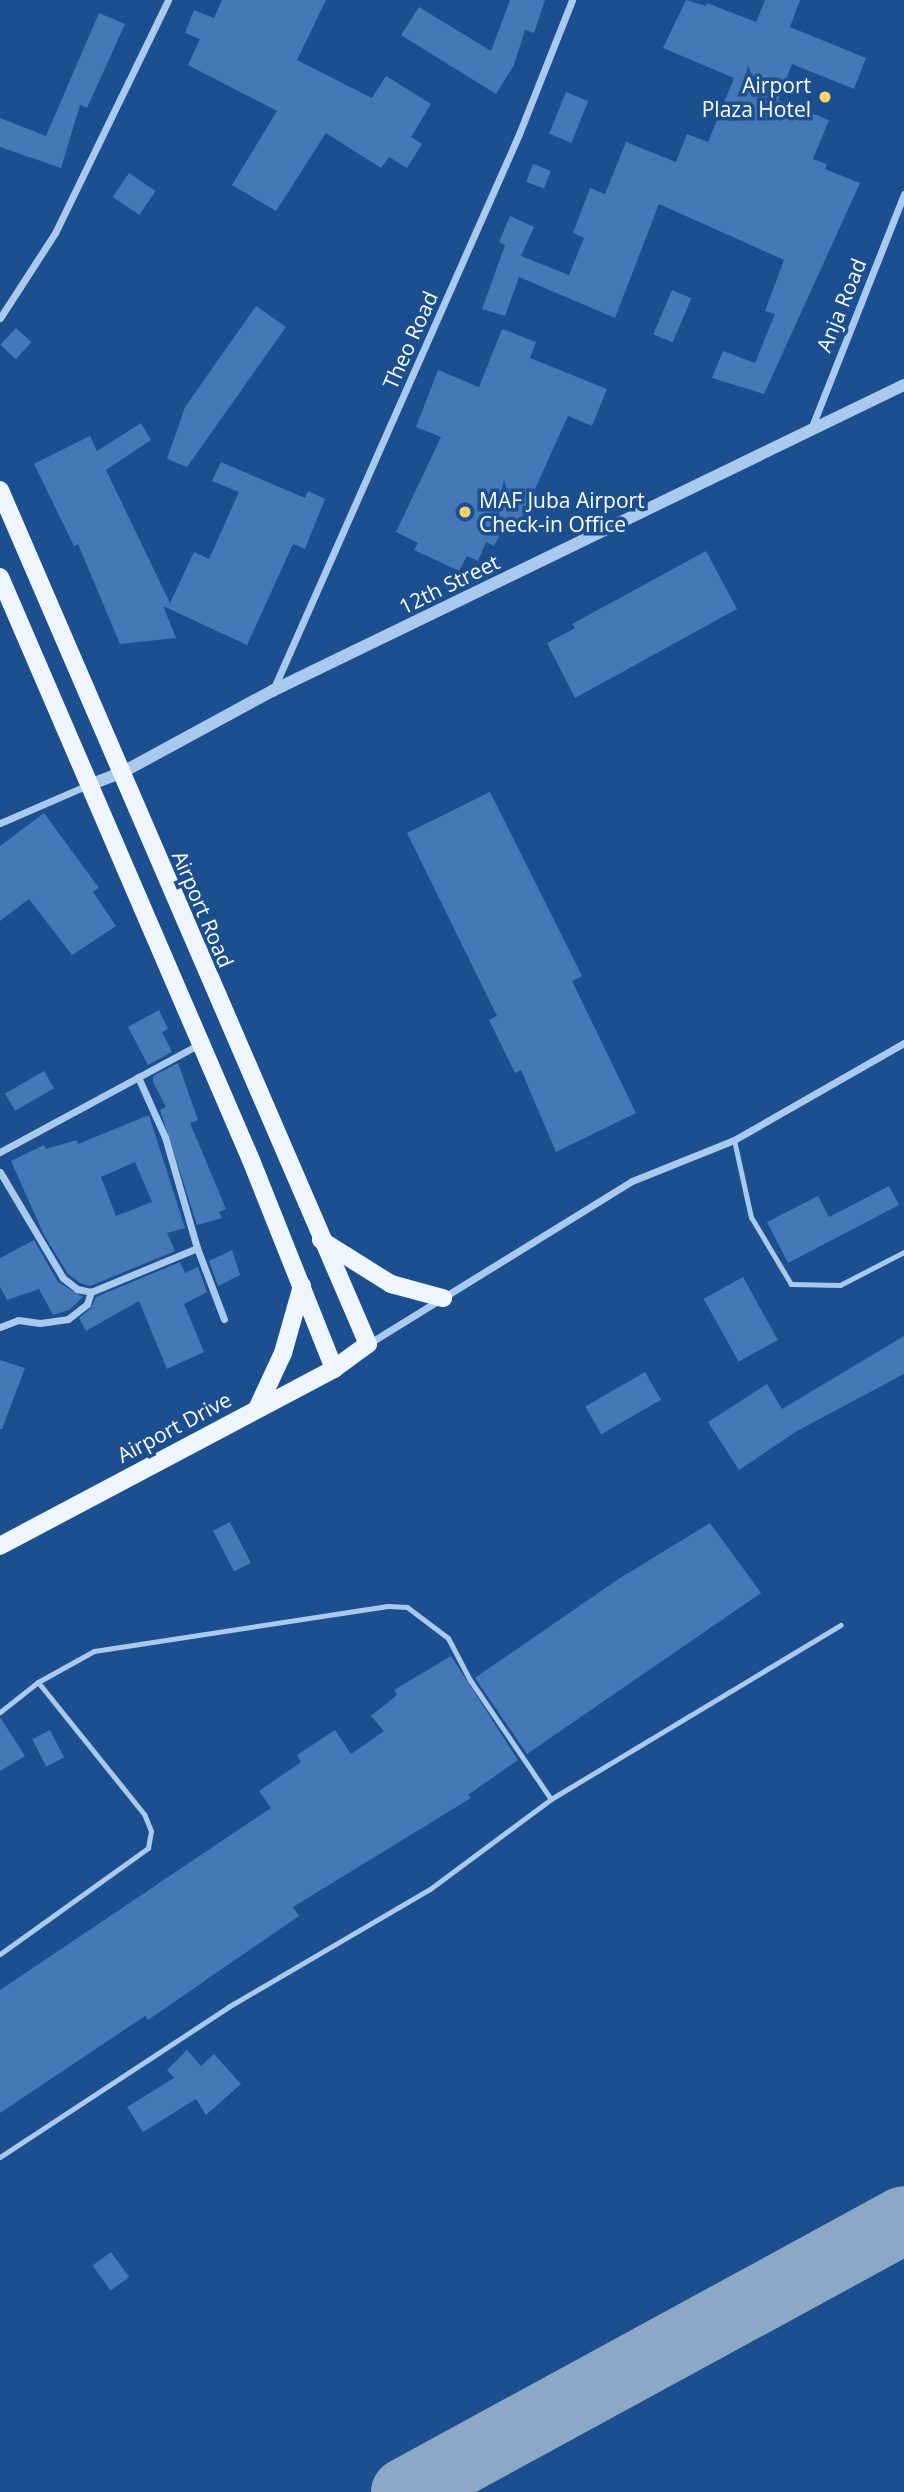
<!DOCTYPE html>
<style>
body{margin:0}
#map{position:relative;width:904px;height:2492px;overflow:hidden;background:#1b4f8f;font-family:"Open Sans",sans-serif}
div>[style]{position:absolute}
.taxiway>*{height:68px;margin:-34px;padding:0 34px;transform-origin:34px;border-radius:34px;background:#8da7c7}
.building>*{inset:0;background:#4478b7;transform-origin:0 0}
.service>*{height:5px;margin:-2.5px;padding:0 2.5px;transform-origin:2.5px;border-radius:2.5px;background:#a9c9ee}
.minor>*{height:7px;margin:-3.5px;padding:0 3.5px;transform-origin:3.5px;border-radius:3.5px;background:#a9c9ee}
.tertiary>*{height:12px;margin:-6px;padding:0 6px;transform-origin:6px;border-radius:6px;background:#a9c9ee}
.primary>*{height:18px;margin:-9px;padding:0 9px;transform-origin:9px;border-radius:9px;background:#f0f6ff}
.dots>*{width:19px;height:19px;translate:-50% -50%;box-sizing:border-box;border:4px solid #1b4f8f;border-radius:50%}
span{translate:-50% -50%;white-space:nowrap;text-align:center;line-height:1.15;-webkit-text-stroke:7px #1b4f8f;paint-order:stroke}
.poi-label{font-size:21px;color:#fff}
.right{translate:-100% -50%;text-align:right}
.left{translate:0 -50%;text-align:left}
.street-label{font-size:21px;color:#fff}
</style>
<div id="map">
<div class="taxiway">
<div style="left:405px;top:2492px;width:568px;rotate:-28.59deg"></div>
</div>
<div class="building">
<div style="clip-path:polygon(222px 0,326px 0,297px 60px,372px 98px,386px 76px,431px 104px,411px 137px,422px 144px,407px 168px,389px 157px,381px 168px,326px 133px,276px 211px,232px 185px,277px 111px,188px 65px,200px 39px,185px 33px,194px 10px,214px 18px)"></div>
<div style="clip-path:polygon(510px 0,545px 0,534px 33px,525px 30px,514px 65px,496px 94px,401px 35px,419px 7px,491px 51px)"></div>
<div style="clip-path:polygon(686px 0,706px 6px,707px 3px,756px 22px,765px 0,800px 0,790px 27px,866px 58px,854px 89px,792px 64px,778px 100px,829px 120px,813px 159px,827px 164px,825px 169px,860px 183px,764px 394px,712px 378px,723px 351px,755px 363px,775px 314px,765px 311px,784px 260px,659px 204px,615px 318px,519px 277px,505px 316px,482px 309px,505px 245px,499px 242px,510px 216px,534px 227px,521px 256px,569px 275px,584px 238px,573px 233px,590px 188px,605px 194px,626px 142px,676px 162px,687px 134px,708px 142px,734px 78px,663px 48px)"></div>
<div style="clip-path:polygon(99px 13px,125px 24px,87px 108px,80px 105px,61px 168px,0 147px,0 118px,46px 136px)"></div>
<div style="left:566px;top:92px;width:24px;height:45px;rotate:22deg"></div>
<div style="left:533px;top:164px;width:19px;height:19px;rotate:21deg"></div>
<div style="left:129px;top:173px;width:32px;height:29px;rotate:34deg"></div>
<div style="left:672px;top:290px;width:21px;height:48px;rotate:23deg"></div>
<div style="clip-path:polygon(256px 306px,286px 327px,187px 467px,167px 459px,185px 407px)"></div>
<div style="left:16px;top:328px;width:21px;height:23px;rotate:43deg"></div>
<div style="clip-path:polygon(502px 329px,536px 342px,530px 358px,607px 389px,592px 426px,568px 416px,515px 533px,503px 528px,494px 546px,486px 542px,478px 561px,467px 556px,459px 571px,414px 550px,418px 543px,396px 532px,441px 437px,416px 427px,438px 370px,479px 387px)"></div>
<div style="clip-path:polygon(141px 423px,151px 440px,106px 470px,170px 603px,194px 552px,209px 559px,239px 492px,212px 481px,221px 462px,305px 498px,308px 491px,325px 499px,305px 549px,293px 544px,247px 645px,163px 606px,176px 638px,120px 644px,78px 544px,74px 546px,34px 464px,90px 436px,97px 451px)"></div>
<div style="clip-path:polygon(706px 551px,737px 609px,575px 698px,547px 643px,575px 628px,572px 624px)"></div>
<div style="clip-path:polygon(490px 792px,582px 976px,572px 981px,636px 1113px,556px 1152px,521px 1070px,515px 1073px,489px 1020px,497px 1016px,407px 833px)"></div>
<div style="clip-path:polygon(44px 813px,99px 888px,93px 892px,116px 926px,72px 955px,29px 899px,0 921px,0 846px)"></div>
<div style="clip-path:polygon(159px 1010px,168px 1029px,162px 1032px,172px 1052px,148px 1065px,128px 1027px)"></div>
<div style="clip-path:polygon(178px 1063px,198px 1120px,190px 1123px,226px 1209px,219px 1212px,222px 1218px,197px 1225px,160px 1110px,166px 1107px,153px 1082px,153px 1076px)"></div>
<div style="left:44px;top:1071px;width:20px;height:45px;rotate:60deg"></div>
<div style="clip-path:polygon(evenodd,149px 1115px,185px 1228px,167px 1233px,175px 1251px,90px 1286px,80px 1283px,68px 1274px,44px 1235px,11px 1161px,44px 1145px,46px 1149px,77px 1140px,78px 1144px,149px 1115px,135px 1162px,152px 1202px,116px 1216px,101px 1177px,135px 1162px)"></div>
<div style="clip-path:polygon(889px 1186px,899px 1205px,788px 1263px,767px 1222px,818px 1196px,829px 1217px)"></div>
<div style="clip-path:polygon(34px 1240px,58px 1282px,83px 1297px,69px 1310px,53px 1315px,39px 1289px,7px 1300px,0 1287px,0 1258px)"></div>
<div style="clip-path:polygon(232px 1250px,240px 1275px,218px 1286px,209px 1261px)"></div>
<div style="clip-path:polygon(180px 1262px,185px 1273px,198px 1267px,207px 1292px,184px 1304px,204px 1352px,167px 1369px,139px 1301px,86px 1331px,79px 1318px,91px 1308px,96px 1297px)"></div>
<div style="left:743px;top:1277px;width:72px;height:45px;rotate:61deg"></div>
<div style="clip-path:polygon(904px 1336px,904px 1374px,797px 1431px,739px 1470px,708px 1422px,767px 1384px,782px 1409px)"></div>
<div style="clip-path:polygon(0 1360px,25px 1368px,2px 1429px,0 1429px)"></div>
<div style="left:645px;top:1372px;width:32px;height:69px;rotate:60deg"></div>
<div style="left:230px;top:1522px;width:46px;height:19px;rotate:63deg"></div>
<div style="clip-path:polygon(710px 1523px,761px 1593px,527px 1754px,475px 1678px,617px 1580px)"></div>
<div style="clip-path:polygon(451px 1656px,518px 1760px,468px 1795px,471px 1798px,293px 1907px,299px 1916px,148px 2020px,145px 2016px,0 2113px,0 1990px,271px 1808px,259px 1791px,301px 1762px,297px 1755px,335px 1730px,351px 1754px,384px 1731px,371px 1716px,397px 1695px,394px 1690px)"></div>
<div style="clip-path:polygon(0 1717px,25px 1756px,0 1771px)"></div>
<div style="left:50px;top:1730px;width:31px;height:20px;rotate:63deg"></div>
<div style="clip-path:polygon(187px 2050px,201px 2066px,214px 2054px,241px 2084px,206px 2115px,196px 2099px,143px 2132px,127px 2107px,174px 2078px,167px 2070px)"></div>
<div style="left:111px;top:2252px;width:31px;height:23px;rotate:54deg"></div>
</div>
<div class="service">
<div style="left:734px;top:1140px;width:79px;rotate:77.6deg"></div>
<div style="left:751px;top:1217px;width:78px;rotate:59.2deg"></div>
<div style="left:791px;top:1284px;width:49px;rotate:1.2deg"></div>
<div style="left:840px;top:1285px;width:72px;rotate:-27.3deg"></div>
<div style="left:0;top:1712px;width:48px;rotate:-38.3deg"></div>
<div style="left:38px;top:1682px;width:64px;rotate:-29deg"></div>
<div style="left:94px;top:1651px;width:297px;rotate:-8.7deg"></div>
<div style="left:388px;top:1606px;width:19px;rotate:3deg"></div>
<div style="left:407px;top:1607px;width:51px;rotate:37.1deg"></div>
<div style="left:448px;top:1638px;width:47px;rotate:62.4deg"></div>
<div style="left:470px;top:1680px;width:144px;rotate:55.8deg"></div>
<div style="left:0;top:1954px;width:182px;rotate:-35.6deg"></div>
<div style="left:148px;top:1848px;width:17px;rotate:-80deg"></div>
<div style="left:151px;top:1831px;width:18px;rotate:-112deg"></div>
<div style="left:144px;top:1814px;width:169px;rotate:-128.8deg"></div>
<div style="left:0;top:2157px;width:273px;rotate:-33.3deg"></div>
<div style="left:228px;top:2007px;width:234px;rotate:-30.3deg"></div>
<div style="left:430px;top:1889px;width:151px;rotate:-36.6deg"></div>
<div style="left:551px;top:1799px;width:338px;rotate:-31deg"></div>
</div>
<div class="minor">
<div style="left:0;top:318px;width:101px;rotate:-57.1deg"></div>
<div style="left:55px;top:233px;width:259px;rotate:-64.1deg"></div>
<div style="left:811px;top:429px;width:253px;rotate:-68.4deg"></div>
<div style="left:273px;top:690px;width:608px;rotate:-66.13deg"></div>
<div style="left:519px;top:134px;width:144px;rotate:-68.4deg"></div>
<div style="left:0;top:823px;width:96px;rotate:-23.4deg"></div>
<div style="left:138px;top:1077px;width:66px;rotate:65.8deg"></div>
<div style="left:165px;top:1137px;width:116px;rotate:73.9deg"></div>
<div style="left:197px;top:1248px;width:76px;rotate:69.2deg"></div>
<div style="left:0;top:1152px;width:227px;rotate:-28.4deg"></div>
<div style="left:0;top:1172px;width:123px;rotate:59.3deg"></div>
<div style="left:63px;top:1278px;width:18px;rotate:38deg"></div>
<div style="left:77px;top:1289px;width:14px;rotate:12deg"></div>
<div style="left:0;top:1327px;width:19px;rotate:-21deg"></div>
<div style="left:18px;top:1320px;width:22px;rotate:8deg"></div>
<div style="left:40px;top:1323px;width:28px;rotate:-8deg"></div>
<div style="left:68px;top:1319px;width:24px;rotate:-38deg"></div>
<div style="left:87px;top:1304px;width:13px;rotate:-72deg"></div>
<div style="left:91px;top:1292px;width:115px;rotate:-22.5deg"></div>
<div style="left:368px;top:1344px;width:310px;rotate:-31.7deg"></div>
<div style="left:632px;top:1181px;width:110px;rotate:-21.9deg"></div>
<div style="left:734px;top:1140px;width:196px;rotate:-29.7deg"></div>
</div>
<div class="tertiary">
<div style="left:89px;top:785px;width:34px;rotate:-21deg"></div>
<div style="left:121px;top:773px;width:172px;rotate:-28.5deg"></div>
<div style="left:272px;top:691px;width:702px;rotate:-25.84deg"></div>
</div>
<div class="primary">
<div style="left:0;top:490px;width:930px;rotate:66.69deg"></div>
<div style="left:368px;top:1344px;width:42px;rotate:143.7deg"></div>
<div style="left:334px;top:1369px;width:378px;rotate:152.1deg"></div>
<div style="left:0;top:577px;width:635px;rotate:66.71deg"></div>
<div style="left:251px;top:1160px;width:225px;rotate:68.3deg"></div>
<div style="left:321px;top:1240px;width:83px;rotate:32.2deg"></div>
<div style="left:391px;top:1284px;width:54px;rotate:15.1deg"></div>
<div style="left:257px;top:1409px;width:62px;rotate:-65.1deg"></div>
<div style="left:283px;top:1353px;width:70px;rotate:-74.2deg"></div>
</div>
<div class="dots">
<div style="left:825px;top:97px;background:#ffd166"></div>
<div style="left:465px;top:512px;background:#ffd166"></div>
</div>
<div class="poi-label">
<span class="right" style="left:811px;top:97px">Airport<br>Plaza Hotel</span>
<span class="left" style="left:479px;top:512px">MAF Juba Airport<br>Check-in Office</span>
</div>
<div class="street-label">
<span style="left:841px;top:305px;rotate:-68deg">Anja Road</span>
<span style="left:410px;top:340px;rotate:-66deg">Theo Road</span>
<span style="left:449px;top:584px;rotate:-26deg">12th Street</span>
<span style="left:203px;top:909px;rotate:67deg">Airport Road</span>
<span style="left:174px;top:1427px;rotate:-28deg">Airport Drive</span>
</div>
</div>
